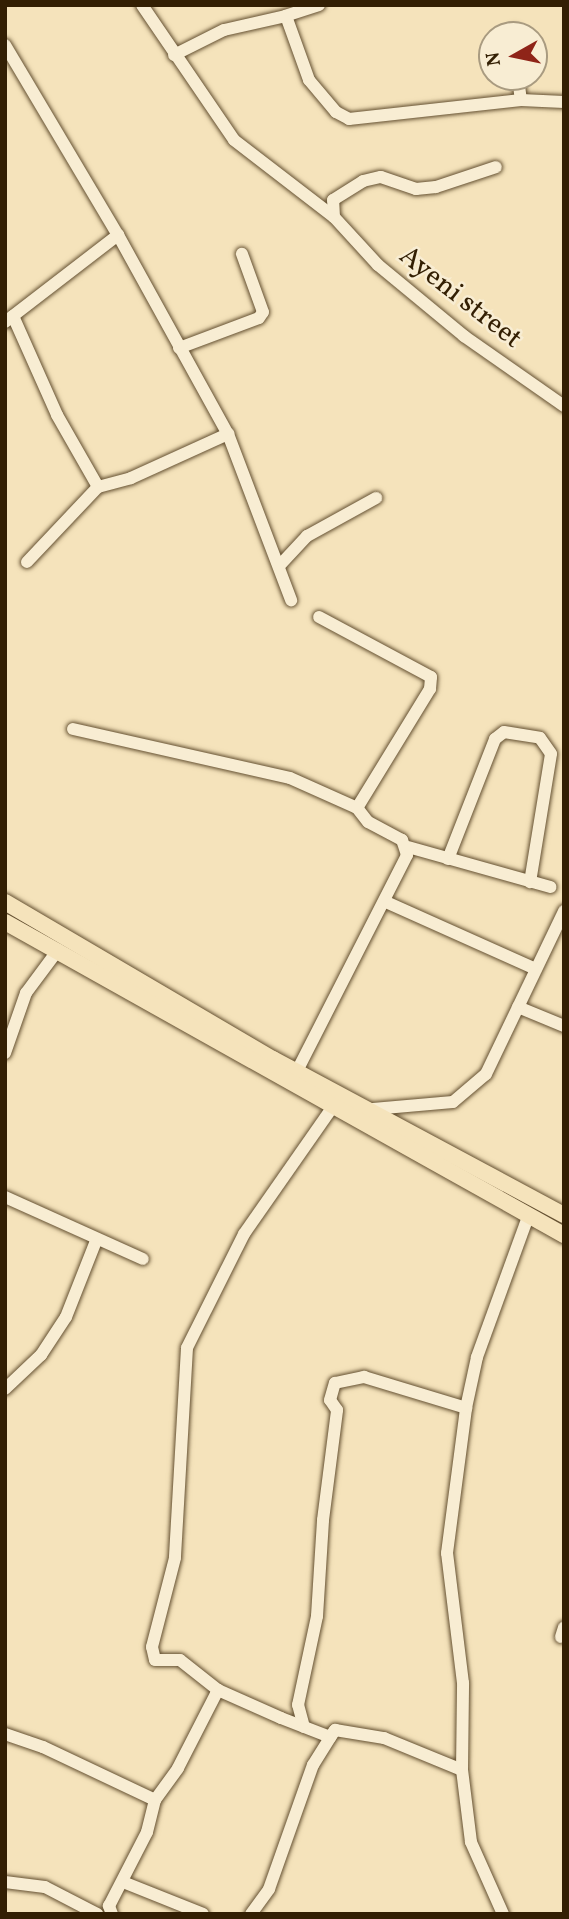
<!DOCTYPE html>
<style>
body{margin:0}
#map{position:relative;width:569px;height:1919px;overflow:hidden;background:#f5e3bb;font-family:Vollkorn,serif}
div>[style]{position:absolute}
.roads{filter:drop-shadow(0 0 2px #645031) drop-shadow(0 0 2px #645031)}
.minor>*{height:12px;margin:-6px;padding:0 6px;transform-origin:6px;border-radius:6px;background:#f8edd3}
.major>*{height:16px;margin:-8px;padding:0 8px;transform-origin:8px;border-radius:8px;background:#f5e3bb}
span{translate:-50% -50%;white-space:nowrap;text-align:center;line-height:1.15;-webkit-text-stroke:5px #f8edd3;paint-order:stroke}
.street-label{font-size:28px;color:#331f03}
.frame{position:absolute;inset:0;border:7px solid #331f03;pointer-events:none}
.north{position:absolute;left:478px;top:21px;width:70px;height:70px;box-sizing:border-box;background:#f8edd3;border:2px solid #a99b80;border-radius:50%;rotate:261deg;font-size:19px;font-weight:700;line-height:28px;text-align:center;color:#331f03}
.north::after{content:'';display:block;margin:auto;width:24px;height:32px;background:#8f2418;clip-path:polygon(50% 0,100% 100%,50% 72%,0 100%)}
</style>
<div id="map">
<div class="roads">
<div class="minor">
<div style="left:142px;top:5px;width:163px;rotate:55.7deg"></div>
<div style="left:234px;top:140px;width:126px;rotate:37.6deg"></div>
<div style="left:334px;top:217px;width:65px;rotate:47.5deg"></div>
<div style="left:378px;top:265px;width:112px;rotate:39.5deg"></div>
<div style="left:464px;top:336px;width:122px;rotate:35deg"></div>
<div style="left:319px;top:5px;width:35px;rotate:162deg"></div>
<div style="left:286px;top:16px;width:68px;rotate:70.2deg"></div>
<div style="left:309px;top:80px;width:42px;rotate:49.8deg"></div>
<div style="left:336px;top:112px;width:15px;rotate:28deg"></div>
<div style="left:349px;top:119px;width:173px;rotate:-6.3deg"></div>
<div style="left:521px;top:100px;width:43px;rotate:2.7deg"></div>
<div style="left:515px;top:35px;width:4px;rotate:-90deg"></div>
<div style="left:5px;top:45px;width:221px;rotate:59.3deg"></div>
<div style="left:118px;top:235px;width:227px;rotate:61.1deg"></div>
<div style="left:228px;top:434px;width:178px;rotate:69.2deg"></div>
<div style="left:174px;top:55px;width:56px;rotate:-26.6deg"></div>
<div style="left:224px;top:30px;width:64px;rotate:-12.7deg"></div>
<div style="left:518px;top:77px;width:23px;rotate:83deg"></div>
<div style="left:334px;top:217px;width:17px;rotate:-93deg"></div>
<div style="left:333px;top:200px;width:36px;rotate:-32deg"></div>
<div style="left:363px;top:181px;width:18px;rotate:-13deg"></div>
<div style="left:381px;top:177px;width:37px;rotate:19deg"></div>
<div style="left:416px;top:189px;width:20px;rotate:-6deg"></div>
<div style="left:436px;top:187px;width:63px;rotate:-18.4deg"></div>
<div style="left:13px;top:316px;width:108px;rotate:66deg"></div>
<div style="left:57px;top:415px;width:83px;rotate:60.3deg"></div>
<div style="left:5px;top:322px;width:143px;rotate:-37.6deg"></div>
<div style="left:179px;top:348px;width:85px;rotate:-20.6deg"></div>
<div style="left:259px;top:318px;width:7px;rotate:-56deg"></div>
<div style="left:263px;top:312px;width:62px;rotate:-109.9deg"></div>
<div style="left:27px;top:562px;width:103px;rotate:-46.6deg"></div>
<div style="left:98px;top:487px;width:34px;rotate:-15deg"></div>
<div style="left:131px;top:478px;width:107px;rotate:-24.4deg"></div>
<div style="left:280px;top:565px;width:40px;rotate:-47deg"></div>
<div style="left:307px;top:536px;width:79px;rotate:-28.8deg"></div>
<div style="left:73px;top:729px;width:222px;rotate:12.7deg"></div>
<div style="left:290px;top:778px;width:73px;rotate:24.1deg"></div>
<div style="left:408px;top:847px;width:148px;rotate:15.7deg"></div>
<div style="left:448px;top:859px;width:129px;rotate:-68.6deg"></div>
<div style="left:495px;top:739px;width:11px;rotate:-38deg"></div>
<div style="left:504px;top:732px;width:36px;rotate:9deg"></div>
<div style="left:540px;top:738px;width:19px;rotate:55deg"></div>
<div style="left:551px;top:754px;width:130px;rotate:99.3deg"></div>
<div style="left:386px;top:902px;width:164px;rotate:24.1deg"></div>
<div style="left:518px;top:1007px;width:50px;rotate:22.4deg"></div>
<div style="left:5px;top:1053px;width:64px;rotate:-70.7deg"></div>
<div style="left:26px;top:993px;width:54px;rotate:-53.3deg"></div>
<div style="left:297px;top:1071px;width:242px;rotate:-63deg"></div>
<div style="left:407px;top:855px;width:16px;rotate:-108deg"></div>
<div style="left:402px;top:840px;width:38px;rotate:-152deg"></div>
<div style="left:368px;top:822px;width:18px;rotate:-128deg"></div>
<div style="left:357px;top:808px;width:140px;rotate:-58.5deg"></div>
<div style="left:430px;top:689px;width:12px;rotate:-85deg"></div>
<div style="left:431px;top:677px;width:127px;rotate:-151.8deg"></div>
<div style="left:334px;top:1105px;width:157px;rotate:124.9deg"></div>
<div style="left:244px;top:1234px;width:127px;rotate:116.6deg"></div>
<div style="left:187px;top:1348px;width:210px;rotate:93.3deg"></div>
<div style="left:175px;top:1558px;width:92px;rotate:104.5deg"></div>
<div style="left:152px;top:1647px;width:13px;rotate:77deg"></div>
<div style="left:155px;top:1660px;width:25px"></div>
<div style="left:180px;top:1660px;width:48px;rotate:38.3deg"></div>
<div style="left:218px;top:1690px;width:69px;rotate:24deg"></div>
<div style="left:281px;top:1718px;width:53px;rotate:21.2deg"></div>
<div style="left:330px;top:1737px;width:9px;rotate:-54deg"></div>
<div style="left:335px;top:1730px;width:50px;rotate:9.3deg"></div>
<div style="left:384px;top:1738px;width:84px;rotate:22.3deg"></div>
<div style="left:373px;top:1109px;width:80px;rotate:-5deg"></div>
<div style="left:453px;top:1102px;width:43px;rotate:-40.3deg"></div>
<div style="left:486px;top:1074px;width:181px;rotate:-64.4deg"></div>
<div style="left:5px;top:1197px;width:151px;rotate:24.2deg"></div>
<div style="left:5px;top:1389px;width:50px;rotate:-43.4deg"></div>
<div style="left:41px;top:1355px;width:45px;rotate:-56.7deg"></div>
<div style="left:66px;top:1317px;width:82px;rotate:-68.5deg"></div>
<div style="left:561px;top:1637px;width:10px;rotate:-73deg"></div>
<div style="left:304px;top:1727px;width:23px;rotate:-105deg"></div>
<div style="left:298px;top:1705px;width:91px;rotate:-77.9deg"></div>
<div style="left:317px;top:1616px;width:96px;rotate:-86.4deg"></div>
<div style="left:323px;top:1520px;width:111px;rotate:-82.7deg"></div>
<div style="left:337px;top:1410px;width:12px;rotate:-125deg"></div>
<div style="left:330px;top:1400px;width:18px;rotate:-74deg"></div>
<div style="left:335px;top:1383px;width:30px;rotate:-12deg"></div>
<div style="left:364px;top:1377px;width:107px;rotate:16.9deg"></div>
<div style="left:5px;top:1734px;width:40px;rotate:18.9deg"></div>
<div style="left:43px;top:1747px;width:124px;rotate:25.3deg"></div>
<div style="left:5px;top:1882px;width:40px;rotate:7.1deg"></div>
<div style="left:45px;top:1887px;width:59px;rotate:27.4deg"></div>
<div style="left:123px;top:1882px;width:86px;rotate:21.8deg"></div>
<div style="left:112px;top:1914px;width:9px;rotate:-111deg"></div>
<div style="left:109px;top:1906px;width:83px;rotate:-62.8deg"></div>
<div style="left:147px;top:1832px;width:33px;rotate:-76deg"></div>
<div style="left:155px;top:1800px;width:39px;rotate:-54deg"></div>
<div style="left:178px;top:1768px;width:88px;rotate:-62.9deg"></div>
<div style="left:251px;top:1914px;width:31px;rotate:-54deg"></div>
<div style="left:269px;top:1889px;width:132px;rotate:-70.5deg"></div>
<div style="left:313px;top:1765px;width:40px;rotate:-58deg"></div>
<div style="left:503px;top:1914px;width:79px;rotate:-114deg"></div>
<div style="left:471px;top:1842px;width:73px;rotate:-97.1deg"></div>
<div style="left:462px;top:1770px;width:87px;rotate:-89.3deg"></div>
<div style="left:463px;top:1683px;width:131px;rotate:-97deg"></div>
<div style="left:447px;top:1553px;width:146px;rotate:-82.5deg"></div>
<div style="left:466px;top:1408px;width:52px;rotate:-77.8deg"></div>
<div style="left:477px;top:1357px;width:152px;rotate:-70deg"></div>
</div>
<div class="major">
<div style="left:5px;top:902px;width:311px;rotate:30.4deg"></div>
<div style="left:273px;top:1059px;width:330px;rotate:28.2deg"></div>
<div style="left:5px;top:922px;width:641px;rotate:29.25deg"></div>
</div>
</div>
<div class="street-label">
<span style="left:460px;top:298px;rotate:38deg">Ayeni street</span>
</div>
<div class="frame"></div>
<div class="north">N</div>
</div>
